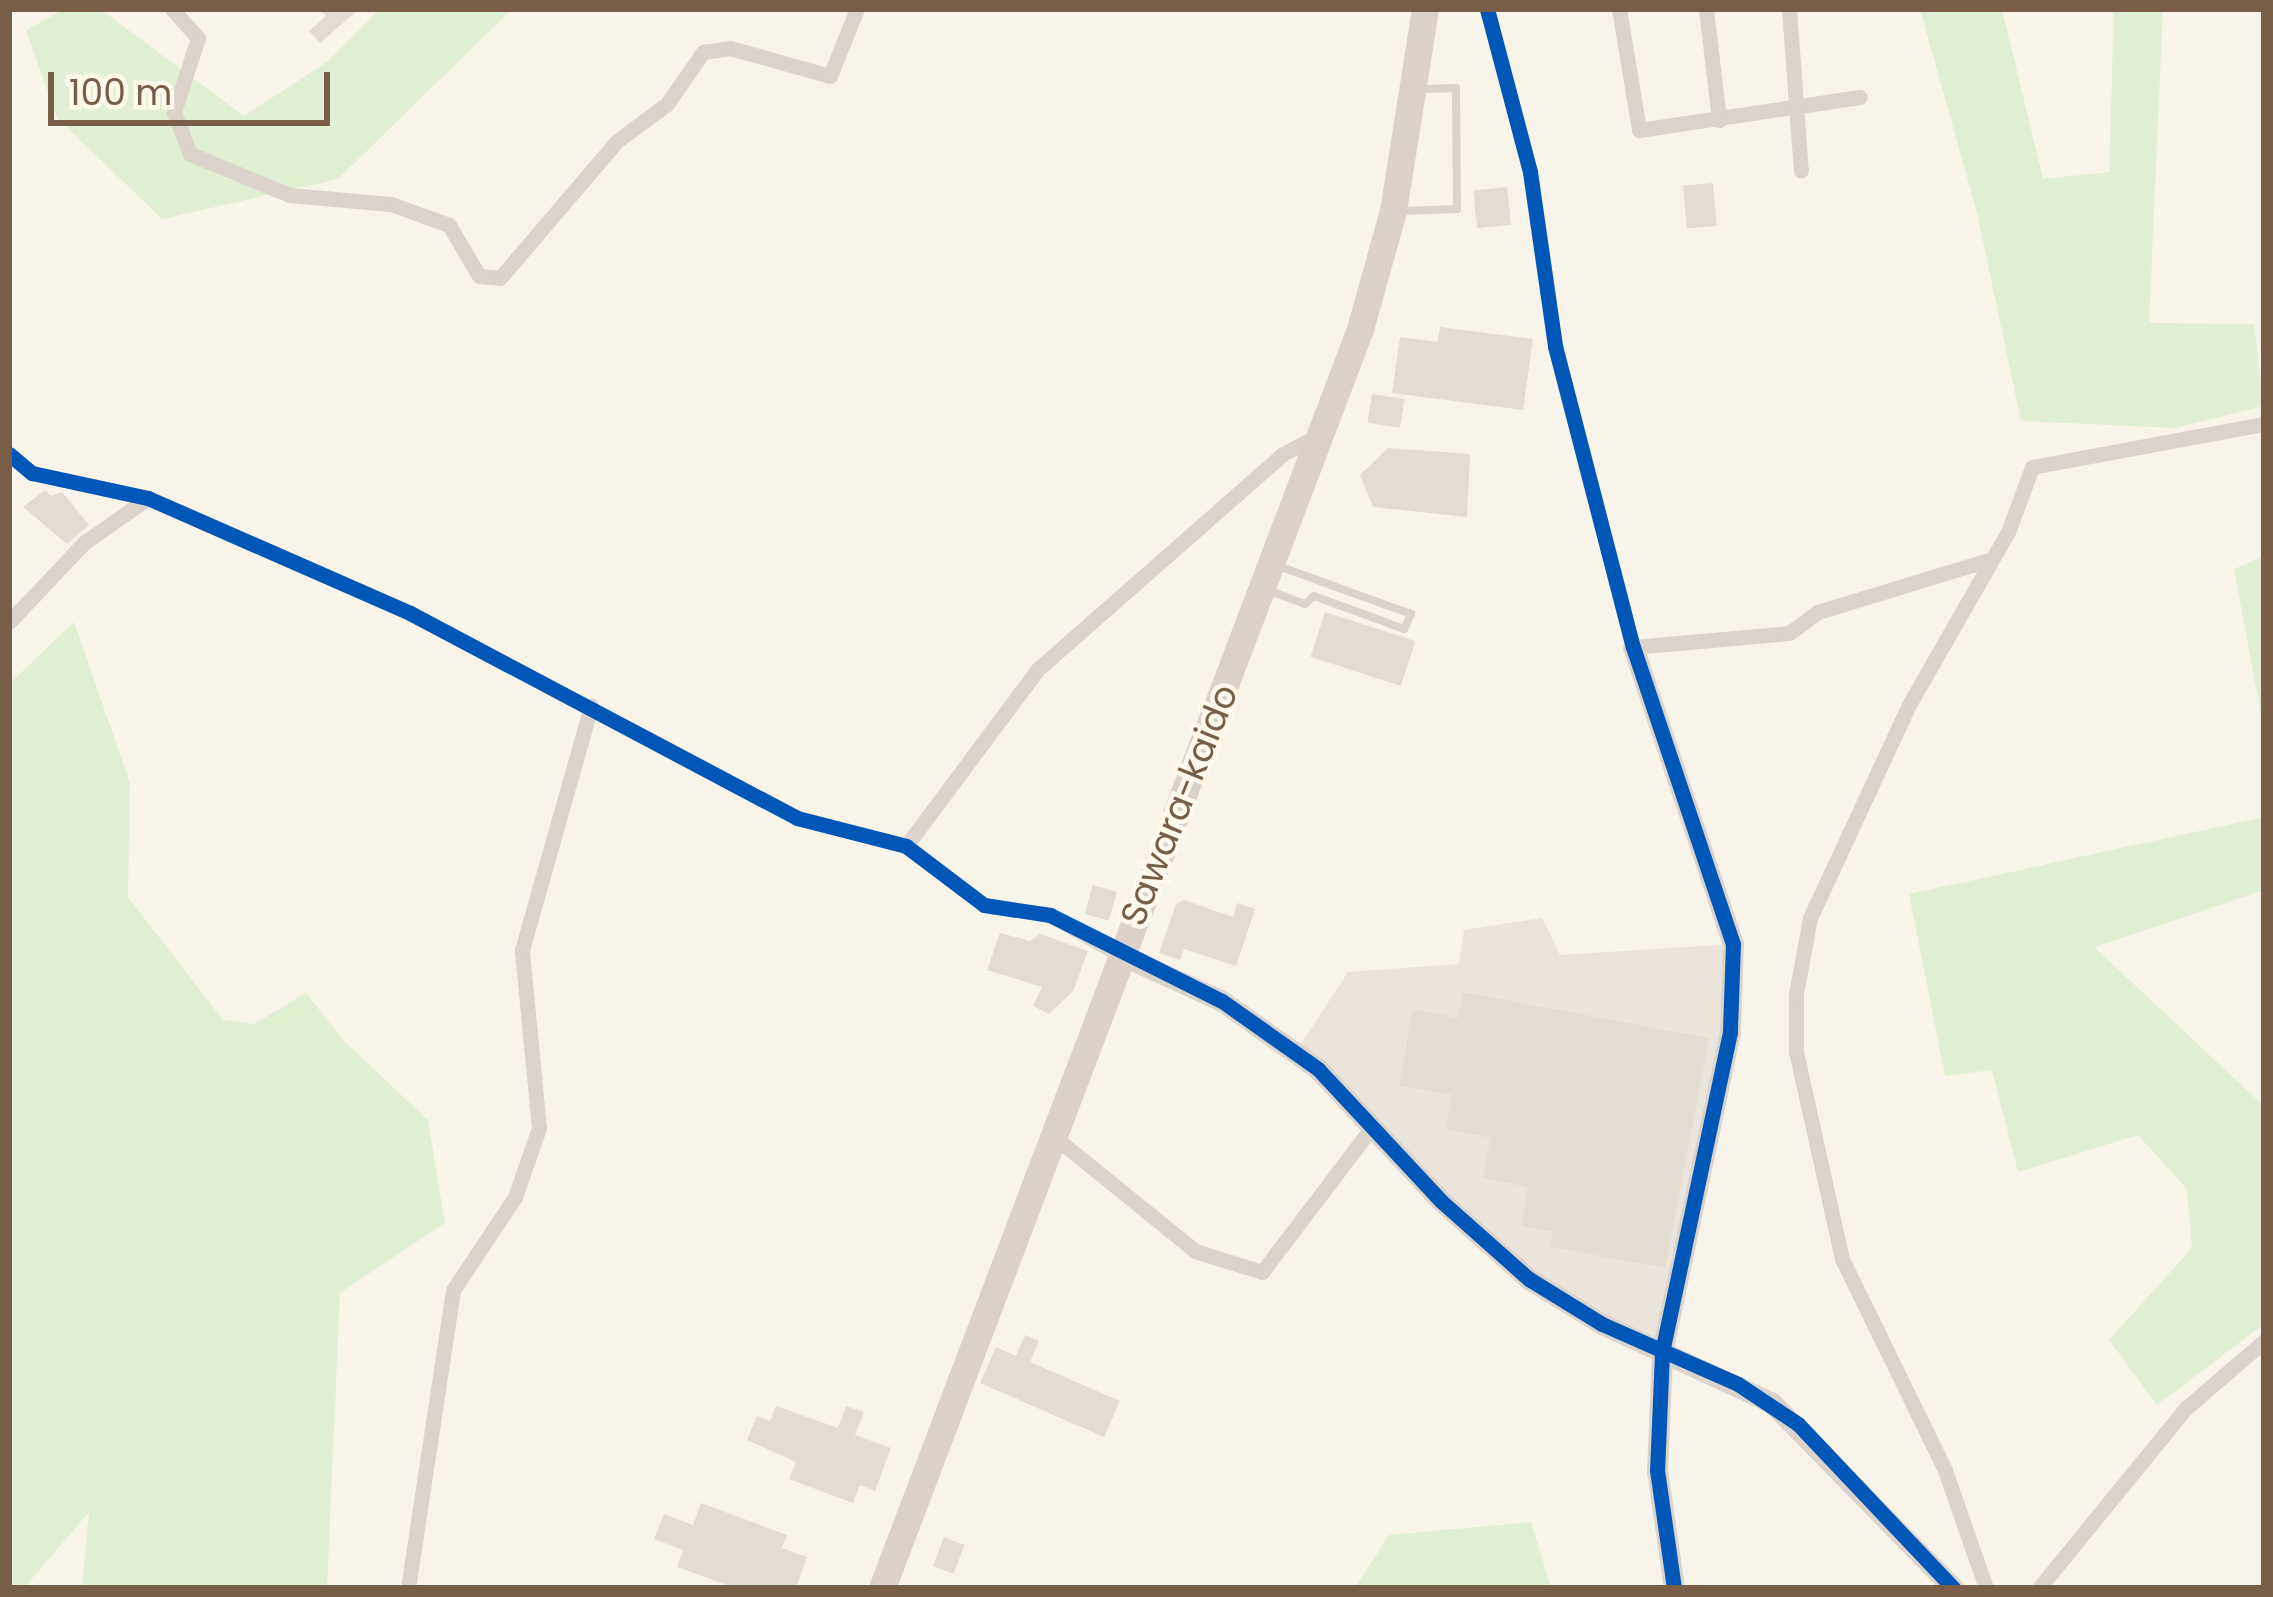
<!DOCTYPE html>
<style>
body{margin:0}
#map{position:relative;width:2273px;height:1597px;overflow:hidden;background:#f8f4ea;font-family:Poppins,sans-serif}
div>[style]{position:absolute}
.industrial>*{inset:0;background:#ebe4db}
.green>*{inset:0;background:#e1f0d3}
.building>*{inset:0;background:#e5dcd1;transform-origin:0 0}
.lane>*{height:8px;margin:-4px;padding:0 4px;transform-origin:4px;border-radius:4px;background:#dbd3cc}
.street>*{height:15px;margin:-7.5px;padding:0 7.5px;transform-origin:7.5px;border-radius:7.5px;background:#dbd3cc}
.secondary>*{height:21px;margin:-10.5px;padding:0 10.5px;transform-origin:10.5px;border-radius:10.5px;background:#dbd3cc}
.highway>*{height:27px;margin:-13.5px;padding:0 13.5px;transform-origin:13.5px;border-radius:13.5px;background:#ddd2c9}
.cycleway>*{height:15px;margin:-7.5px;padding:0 7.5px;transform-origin:7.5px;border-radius:7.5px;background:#0057b8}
span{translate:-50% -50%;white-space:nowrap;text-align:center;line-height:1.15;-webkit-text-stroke:9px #fff9ec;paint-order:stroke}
.street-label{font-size:36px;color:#795e47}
.frame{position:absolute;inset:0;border:12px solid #795e47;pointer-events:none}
.scale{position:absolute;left:48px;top:72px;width:282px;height:54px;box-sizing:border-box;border:6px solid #795e47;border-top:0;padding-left:15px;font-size:36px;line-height:42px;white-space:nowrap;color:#795e47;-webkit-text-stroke:9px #fff9ec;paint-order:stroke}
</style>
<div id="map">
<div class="industrial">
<div style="clip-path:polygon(1542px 918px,1560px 955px,1733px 944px,1733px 1002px,1662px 1353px,1529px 1279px,1295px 1053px,1348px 972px,1459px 964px,1464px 930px)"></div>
</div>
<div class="green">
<div style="clip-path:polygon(65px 9px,100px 9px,244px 116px,327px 62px,380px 9px,512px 9px,338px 179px,162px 219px,57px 118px,26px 30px)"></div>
<div style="clip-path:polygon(1920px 9px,2002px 9px,2043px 179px,2109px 172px,2114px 9px,2163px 9px,2149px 323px,2254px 324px,2264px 406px,2175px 428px,2021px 421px,1977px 213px)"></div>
<div style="clip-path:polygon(2264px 556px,2264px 731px,2234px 569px)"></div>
<div style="clip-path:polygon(74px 622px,130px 783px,128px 897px,223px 1020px,254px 1024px,306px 993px,344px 1041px,428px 1120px,445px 1223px,340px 1293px,327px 1588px,82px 1588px,89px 1512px,24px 1588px,9px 1588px,9px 684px)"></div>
<div style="clip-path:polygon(2264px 817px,2264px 890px,2094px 947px,2264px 1106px,2264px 1324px,2157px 1405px,2109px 1340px,2192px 1248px,2187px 1189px,2138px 1135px,2018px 1172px,1992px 1070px,1945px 1076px,1909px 894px)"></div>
<div style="clip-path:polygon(1531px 1522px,1551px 1588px,1355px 1588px,1389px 1535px)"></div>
</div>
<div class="building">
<div style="clip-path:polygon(320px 9px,359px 9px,320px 43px,309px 31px,326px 16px)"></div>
<div style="left:1713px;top:183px;width:43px;height:30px;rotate:85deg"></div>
<div style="left:1507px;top:187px;width:38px;height:34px;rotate:84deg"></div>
<div style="clip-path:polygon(1440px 327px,1533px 339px,1523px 410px,1392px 393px,1400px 337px,1438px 342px)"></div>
<div style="left:1372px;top:394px;width:33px;height:29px;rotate:9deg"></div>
<div style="clip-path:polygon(1388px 448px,1470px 454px,1467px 517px,1373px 507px,1360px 475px)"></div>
<div style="clip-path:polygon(45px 490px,51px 496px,62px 492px,89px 525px,67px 544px,23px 507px)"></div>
<div style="left:1325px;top:612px;width:95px;height:47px;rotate:18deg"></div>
<div style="left:1093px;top:885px;width:25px;height:30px;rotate:16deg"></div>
<div style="clip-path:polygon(1184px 900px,1233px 917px,1237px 903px,1255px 909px,1236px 966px,1184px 949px,1180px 960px,1159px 953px,1176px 904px)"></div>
<div style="clip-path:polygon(1000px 933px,1030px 941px,1040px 934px,1088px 951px,1073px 991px,1049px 1014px,1033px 1006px,1042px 987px,987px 970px)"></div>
<div style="clip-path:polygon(1463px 992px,1709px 1038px,1665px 1268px,1550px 1247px,1553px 1232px,1521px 1226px,1528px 1187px,1483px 1178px,1491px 1138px,1446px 1129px,1452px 1095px,1399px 1086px,1413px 1009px,1458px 1018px)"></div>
<div style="clip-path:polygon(1025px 1335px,1039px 1341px,1030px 1362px,1120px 1401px,1104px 1437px,980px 1383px,996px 1347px,1016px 1356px)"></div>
<div style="clip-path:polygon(776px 1406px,838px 1428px,846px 1406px,864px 1412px,855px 1435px,891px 1448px,875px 1491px,860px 1485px,853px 1503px,789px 1479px,796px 1462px,747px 1440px,757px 1416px,770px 1421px)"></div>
<div style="clip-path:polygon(701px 1503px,787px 1535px,782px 1548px,807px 1557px,796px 1588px,735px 1588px,677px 1567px,683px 1550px,654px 1539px,664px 1514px,693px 1525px)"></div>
<div style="left:944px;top:1537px;width:22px;height:31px;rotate:21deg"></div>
</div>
<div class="lane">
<div style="left:1402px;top:211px;width:55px;rotate:-2.1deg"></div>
<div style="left:1457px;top:209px;width:121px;rotate:-90.5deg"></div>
<div style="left:1456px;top:88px;width:38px;rotate:178deg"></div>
<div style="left:1267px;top:590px;width:40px;rotate:20.2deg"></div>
<div style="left:1305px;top:604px;width:12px;rotate:-42deg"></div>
<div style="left:1314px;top:596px;width:96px;rotate:20.1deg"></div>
<div style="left:1404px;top:629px;width:17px;rotate:-65deg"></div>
<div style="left:1411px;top:614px;width:144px;rotate:-160.1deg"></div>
</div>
<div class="street">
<div style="left:172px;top:9px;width:39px;rotate:48deg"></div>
<div style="left:198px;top:38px;width:78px;rotate:108deg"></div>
<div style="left:174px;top:112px;width:45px;rotate:69.1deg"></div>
<div style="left:190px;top:154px;width:108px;rotate:22.3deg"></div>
<div style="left:290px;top:195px;width:101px;rotate:5.1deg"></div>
<div style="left:391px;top:204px;width:62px;rotate:19.9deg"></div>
<div style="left:449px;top:225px;width:59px;rotate:59.5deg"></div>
<div style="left:479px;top:276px;width:21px;rotate:5deg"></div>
<div style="left:500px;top:278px;width:180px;rotate:-49.5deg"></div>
<div style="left:617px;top:141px;width:62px;rotate:-36.5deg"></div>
<div style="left:667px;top:104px;width:63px;rotate:-55.3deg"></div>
<div style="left:703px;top:52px;width:27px;rotate:-8deg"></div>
<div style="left:730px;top:48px;width:104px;rotate:15.6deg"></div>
<div style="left:830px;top:76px;width:72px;rotate:-68.1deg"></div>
<div style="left:1487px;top:9px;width:169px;rotate:75.2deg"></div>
<div style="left:1530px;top:172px;width:176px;rotate:81.8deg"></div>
<div style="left:1555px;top:346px;width:311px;rotate:75.5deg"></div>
<div style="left:1633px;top:647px;width:157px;rotate:-5.1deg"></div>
<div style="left:1789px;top:633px;width:36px;rotate:-36deg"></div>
<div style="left:1818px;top:612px;width:181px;rotate:-17deg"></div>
<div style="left:1619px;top:9px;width:123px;rotate:80.6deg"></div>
<div style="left:1639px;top:130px;width:223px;rotate:-8.5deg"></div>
<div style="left:1706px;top:9px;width:112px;rotate:83.3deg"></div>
<div style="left:1789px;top:9px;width:162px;rotate:85.8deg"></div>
<div style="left:9px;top:454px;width:30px;rotate:40deg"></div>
<div style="left:32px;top:473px;width:119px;rotate:12.2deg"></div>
<div style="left:148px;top:498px;width:286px;rotate:23.7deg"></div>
<div style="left:410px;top:613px;width:438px;rotate:27.9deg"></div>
<div style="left:797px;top:818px;width:113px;rotate:14.4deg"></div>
<div style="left:906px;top:846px;width:98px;rotate:37.1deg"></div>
<div style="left:984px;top:905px;width:67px;rotate:8.6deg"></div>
<div style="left:1050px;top:915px;width:79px;rotate:29.5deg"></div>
<div style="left:9px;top:622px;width:110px;rotate:-46.5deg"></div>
<div style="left:85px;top:542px;width:77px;rotate:-34.9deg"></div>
<div style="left:906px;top:846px;width:219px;rotate:-53.3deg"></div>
<div style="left:1037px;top:670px;width:327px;rotate:-41.3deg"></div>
<div style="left:1283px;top:454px;width:40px;rotate:-28deg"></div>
<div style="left:1052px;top:1135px;width:184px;rotate:39deg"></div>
<div style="left:1195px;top:1251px;width:70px;rotate:17.4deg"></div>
<div style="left:1262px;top:1272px;width:182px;rotate:-52.8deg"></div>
<div style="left:408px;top:1588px;width:301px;rotate:-81.4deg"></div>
<div style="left:453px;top:1290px;width:112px;rotate:-56.3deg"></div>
<div style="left:515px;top:1197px;width:73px;rotate:-70.8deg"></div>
<div style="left:539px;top:1128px;width:179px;rotate:-95.5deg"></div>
<div style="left:522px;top:950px;width:254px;rotate:-74.2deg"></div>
<div style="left:1986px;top:1588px;width:125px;rotate:-109.2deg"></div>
<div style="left:1945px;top:1470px;width:235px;rotate:-116deg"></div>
<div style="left:1842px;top:1259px;width:212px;rotate:-102.5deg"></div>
<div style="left:1796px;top:1052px;width:58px;rotate:-90deg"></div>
<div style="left:1796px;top:994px;width:77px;rotate:-79.6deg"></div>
<div style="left:1810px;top:918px;width:237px;rotate:-65.1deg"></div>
<div style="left:1910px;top:703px;width:197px;rotate:-60.2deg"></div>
<div style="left:2008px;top:532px;width:69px;rotate:-69.7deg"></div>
<div style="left:2032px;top:467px;width:236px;rotate:-10.5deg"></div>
<div style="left:2039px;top:1588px;width:232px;rotate:-50.8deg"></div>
<div style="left:2186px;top:1408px;width:103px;rotate:-40.7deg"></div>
</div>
<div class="secondary">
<div style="left:1633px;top:647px;width:313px;rotate:71.4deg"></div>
<div style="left:1733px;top:944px;width:88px;rotate:92deg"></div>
<div style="left:1730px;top:1032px;width:328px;rotate:102deg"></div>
<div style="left:1662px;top:1353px;width:117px;rotate:92.4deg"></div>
<div style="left:1657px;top:1470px;width:119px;rotate:81.8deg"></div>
<div style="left:1119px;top:954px;width:113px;rotate:24.5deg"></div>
<div style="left:1222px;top:1001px;width:118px;rotate:35.3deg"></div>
<div style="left:1318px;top:1069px;width:180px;rotate:47deg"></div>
<div style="left:1441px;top:1201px;width:118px;rotate:41.6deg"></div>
<div style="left:1529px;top:1279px;width:86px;rotate:31.7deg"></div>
<div style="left:1602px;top:1324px;width:187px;rotate:24.9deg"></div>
<div style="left:1772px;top:1403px;width:259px;rotate:45.6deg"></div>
</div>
<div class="highway">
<div style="left:882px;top:1588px;width:1347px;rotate:-69.21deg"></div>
<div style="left:1360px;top:329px;width:123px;rotate:-74.4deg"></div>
<div style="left:1393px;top:211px;width:205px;rotate:-81deg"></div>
</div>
<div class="cycleway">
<div style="left:1487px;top:9px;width:169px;rotate:75.2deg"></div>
<div style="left:1530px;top:172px;width:176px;rotate:81.8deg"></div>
<div style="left:1555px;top:346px;width:311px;rotate:75.5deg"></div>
<div style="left:1633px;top:647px;width:313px;rotate:71.4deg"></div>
<div style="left:1733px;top:944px;width:88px;rotate:92deg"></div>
<div style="left:1730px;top:1032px;width:328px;rotate:102deg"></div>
<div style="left:1662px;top:1353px;width:117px;rotate:92.4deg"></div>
<div style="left:1657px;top:1470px;width:119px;rotate:81.8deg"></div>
<div style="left:9px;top:454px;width:30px;rotate:40deg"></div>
<div style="left:32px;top:473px;width:119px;rotate:12.2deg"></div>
<div style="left:148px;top:498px;width:286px;rotate:23.7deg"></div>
<div style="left:410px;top:613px;width:438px;rotate:27.9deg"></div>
<div style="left:797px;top:818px;width:113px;rotate:14.4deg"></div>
<div style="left:906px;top:846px;width:98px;rotate:37.1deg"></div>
<div style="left:984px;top:905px;width:67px;rotate:8.6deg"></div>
<div style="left:1050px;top:915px;width:192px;rotate:26.6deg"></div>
<div style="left:1222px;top:1001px;width:118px;rotate:35.3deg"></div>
<div style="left:1318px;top:1069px;width:180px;rotate:47deg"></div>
<div style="left:1441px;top:1201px;width:118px;rotate:41.6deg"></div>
<div style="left:1529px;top:1279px;width:86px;rotate:31.7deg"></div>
<div style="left:1602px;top:1324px;width:149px;rotate:23.8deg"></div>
<div style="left:1738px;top:1384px;width:72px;rotate:33.7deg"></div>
<div style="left:1798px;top:1424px;width:226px;rotate:46.6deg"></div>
</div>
<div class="street-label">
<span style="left:1179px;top:805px;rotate:-68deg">Sawara-kaido</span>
</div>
<div class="frame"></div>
<div class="scale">100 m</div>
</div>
